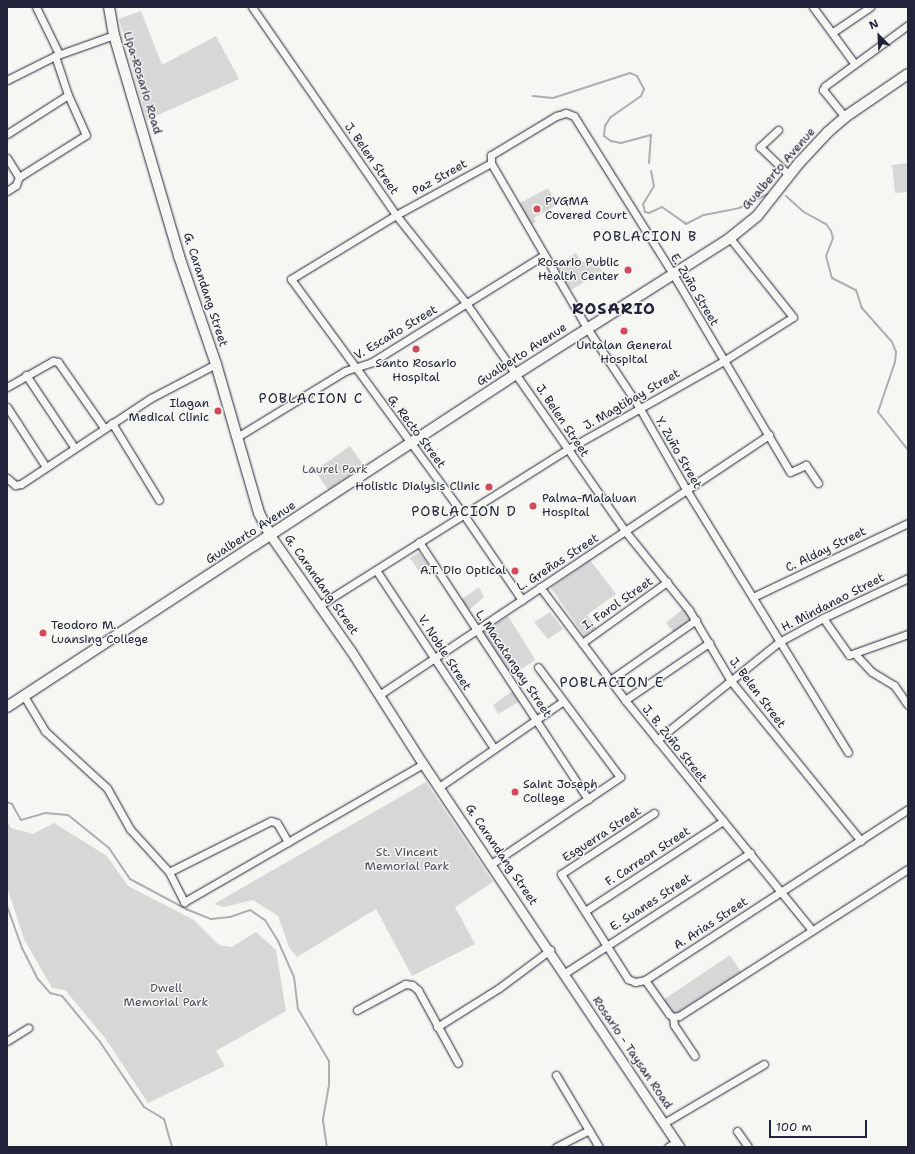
<!DOCTYPE html>
<meta charset="utf-8">
<style>
body{margin:0}
#map{position:relative;width:915px;height:1154px;overflow:hidden;background:#f6f6f2;font-family:"Shantell Sans",sans-serif}
div>[style]{position:absolute}
.green>*{inset:0;background:#d7d7d7;transform-origin:0 0}
.stream>*{height:2px;margin:-1px;padding:0 1px;transform-origin:1px;border-radius:1px;background:#adadb3}
.roads{filter:drop-shadow(0 0 1px #22223b) drop-shadow(0 0 1px #22223b)}
.minor>*{height:7px;margin:-3.5px;padding:0 3.5px;transform-origin:3.5px;border-radius:3.5px;background:#f6f6f2}
.secondary>*{height:9px;margin:-4.5px;padding:0 4.5px;transform-origin:4.5px;border-radius:4.5px;background:#f6f6f2}
.primary>*{height:10px;margin:-5px;padding:0 5px;transform-origin:5px;border-radius:5px;background:#f6f6f2}
.dots>*{width:11px;height:11px;translate:-50% -50%;box-sizing:border-box;border:2px solid #f6f6f2;border-radius:50%}
span{translate:-50% -50%;white-space:nowrap;text-align:center;line-height:1.15;-webkit-text-stroke:3px #f6f6f2;paint-order:stroke}
.street-label{font-size:12px;color:#22223b}
.poi-label{font-size:12px;color:#22223b}
.left{translate:0 -50%;text-align:left}
.right{translate:-100% -50%;text-align:right}
.park-label{font-size:12px;color:#4f4f62}
.quarter-label{font-size:14px;color:#22223b;letter-spacing:1px}
.district-label{font-size:16px;color:#22223b;font-weight:700;letter-spacing:1px}
.frame{position:absolute;inset:0;border:8px solid #22223b;pointer-events:none}
.north{position:absolute;left:859px;top:16px;width:40px;height:40px;-webkit-text-stroke:3px #f6f6f2;paint-order:stroke;rotate:336deg;font-size:11px;font-weight:700;line-height:16px;text-align:center;color:#22223b}
.north::after{content:'';display:block;margin:auto;width:14px;height:18px;background:#22223b;clip-path:polygon(50% 0,100% 100%,50% 72%,0 100%)}
.scale{position:absolute;left:769px;top:1120px;width:98px;height:18px;box-sizing:border-box;border:2px solid #22223b;border-top:0;padding-left:5px;font-size:12px;line-height:14px;white-space:nowrap;color:#22223b;-webkit-text-stroke:3px #f6f6f2;paint-order:stroke}
</style>
<div id="map">
<div class="green">
<div style="clip-path:polygon(141px 11px,162px 65px,216px 36px,239px 79px,147px 120px,119px 19px)"></div>
<div style="clip-path:polygon(908px 163px,908px 192px,895px 193px,892px 165px)"></div>
<div style="clip-path:polygon(548px 188px,557px 205px,534px 218px,536px 222px,529px 226px,520px 203px)"></div>
<div style="clip-path:polygon(576px 253px,582px 262px,592px 256px,602px 271px,571px 290px,556px 266px)"></div>
<div style="left:350px;top:446px;width:24px;height:43px;rotate:55deg"></div>
<div style="left:419px;top:552px;width:16px;height:11px;rotate:55deg"></div>
<div style="clip-path:polygon(590px 560px,616px 594px,587px 615px,597px 629px,585px 637px,551px 588px)"></div>
<div style="clip-path:polygon(479px 587px,484px 597px,468px 611px,461px 600px)"></div>
<div style="left:683px;top:609px;width:13px;height:22px;rotate:51deg"></div>
<div style="clip-path:polygon(550px 612px,563px 629px,548px 639px,534px 622px)"></div>
<div style="left:508px;top:616px;width:52px;height:30px;rotate:58deg"></div>
<div style="clip-path:polygon(514px 690px,521px 701px,498px 714px,493px 705px)"></div>
<div style="clip-path:polygon(426px 782px,493px 882px,455px 907px,475px 944px,412px 976px,376px 909px,297px 957px,289px 947px,278px 916px,253px 900px,224px 907px,214px 904px)"></div>
<div style="clip-path:polygon(7px 821px,11px 828px,33px 834px,54px 823px,107px 856px,128px 886px,194px 920px,219px 945px,232px 947px,256px 932px,276px 950px,286px 1011px,216px 1051px,225px 1066px,148px 1103px,105px 1038px,65px 990px,52px 988px,24px 939px,7px 887px)"></div>
<div style="clip-path:polygon(730px 955px,741px 972px,678px 1012px,672px 1013px,663px 1000px)"></div>
</div>
<div class="stream">
<div style="left:533px;top:96px;width:20px;rotate:6deg"></div>
<div style="left:553px;top:98px;width:81px;rotate:-18deg"></div>
<div style="left:630px;top:73px;width:8px;rotate:23deg"></div>
<div style="left:637px;top:76px;width:15px;rotate:62deg"></div>
<div style="left:644px;top:89px;width:8px;rotate:113deg"></div>
<div style="left:641px;top:96px;width:38px;rotate:145deg"></div>
<div style="left:610px;top:118px;width:9px;rotate:122deg"></div>
<div style="left:605px;top:126px;width:10px;rotate:96deg"></div>
<div style="left:604px;top:136px;width:9px;rotate:36deg"></div>
<div style="left:611px;top:141px;width:10px;rotate:11deg"></div>
<div style="left:621px;top:143px;width:31px;rotate:-15deg"></div>
<div style="left:651px;top:135px;width:28px;rotate:94deg"></div>
<div style="left:651px;top:171px;width:15px;rotate:79deg"></div>
<div style="left:654px;top:186px;width:21px;rotate:121deg"></div>
<div style="left:643px;top:204px;width:8px;rotate:76deg"></div>
<div style="left:645px;top:212px;width:4px;rotate:14deg"></div>
<div style="left:649px;top:213px;width:14px;rotate:-25deg"></div>
<div style="left:662px;top:207px;width:29px;rotate:35deg"></div>
<div style="left:686px;top:224px;width:20px;rotate:-27deg"></div>
<div style="left:704px;top:215px;width:36px;rotate:-11deg"></div>
<div style="left:739px;top:208px;width:32px;rotate:-26deg"></div>
<div style="left:786px;top:196px;width:24px;rotate:42deg"></div>
<div style="left:804px;top:212px;width:25px;rotate:29deg"></div>
<div style="left:826px;top:224px;width:9px;rotate:54deg"></div>
<div style="left:831px;top:231px;width:7px;rotate:74deg"></div>
<div style="left:833px;top:238px;width:19px;rotate:111deg"></div>
<div style="left:826px;top:256px;width:23px;rotate:75deg"></div>
<div style="left:832px;top:278px;width:27px;rotate:27deg"></div>
<div style="left:856px;top:290px;width:19px;rotate:72deg"></div>
<div style="left:862px;top:308px;width:45px;rotate:48.6deg"></div>
<div style="left:892px;top:342px;width:11px;rotate:68deg"></div>
<div style="left:896px;top:352px;width:10px;rotate:96deg"></div>
<div style="left:895px;top:362px;width:53px;rotate:108.8deg"></div>
<div style="left:878px;top:412px;width:48px;rotate:51.7deg"></div>
<div style="left:7px;top:802px;width:5px;rotate:22deg"></div>
<div style="left:12px;top:804px;width:18px;rotate:61deg"></div>
<div style="left:21px;top:820px;width:25px;rotate:-16deg"></div>
<div style="left:45px;top:813px;width:23px;rotate:5deg"></div>
<div style="left:68px;top:815px;width:53px;rotate:38.8deg"></div>
<div style="left:109px;top:848px;width:37px;rotate:56deg"></div>
<div style="left:130px;top:879px;width:64px;rotate:28.2deg"></div>
<div style="left:186px;top:909px;width:27px;rotate:22deg"></div>
<div style="left:211px;top:919px;width:19px;rotate:-6deg"></div>
<div style="left:230px;top:917px;width:21px;rotate:-19deg"></div>
<div style="left:250px;top:910px;width:18px;rotate:34deg"></div>
<div style="left:265px;top:920px;width:25px;rotate:58deg"></div>
<div style="left:278px;top:941px;width:39px;rotate:66deg"></div>
<div style="left:294px;top:977px;width:32px;rotate:83deg"></div>
<div style="left:298px;top:1009px;width:61px;rotate:59.2deg"></div>
<div style="left:329px;top:1061px;width:24px;rotate:90deg"></div>
<div style="left:329px;top:1085px;width:36px;rotate:100deg"></div>
<div style="left:323px;top:1120px;width:27px;rotate:82deg"></div>
<div style="left:7px;top:906px;width:45px;rotate:70.3deg"></div>
<div style="left:22px;top:948px;width:35px;rotate:63deg"></div>
<div style="left:38px;top:979px;width:18px;rotate:49deg"></div>
<div style="left:50px;top:993px;width:12px;rotate:14deg"></div>
<div style="left:62px;top:996px;width:60px;rotate:50.4deg"></div>
<div style="left:100px;top:1042px;width:78px;rotate:55.9deg"></div>
<div style="left:144px;top:1107px;width:23px;rotate:31deg"></div>
<div style="left:164px;top:1119px;width:29px;rotate:74deg"></div>
</div>
<div class="roads">
<div class="minor">
<div style="left:36px;top:7px;width:52px;rotate:63.9deg"></div>
<div style="left:252px;top:7px;width:253px;rotate:55.3deg"></div>
<div style="left:396px;top:215px;width:112px;rotate:51.5deg"></div>
<div style="left:466px;top:303px;width:278px;rotate:55.1deg"></div>
<div style="left:625px;top:531px;width:102px;rotate:51deg"></div>
<div style="left:689px;top:610px;width:82px;rotate:59.4deg"></div>
<div style="left:731px;top:681px;width:206px;rotate:50.9deg"></div>
<div style="left:813px;top:7px;width:69px;rotate:53.8deg"></div>
<div style="left:833px;top:32px;width:45px;rotate:-34deg"></div>
<div style="left:7px;top:80px;width:54px;rotate:-26.6deg"></div>
<div style="left:55px;top:56px;width:63px;rotate:-19.6deg"></div>
<div style="left:845px;top:117px;width:35px;rotate:-129deg"></div>
<div style="left:823px;top:90px;width:4px;rotate:-63deg"></div>
<div style="left:825px;top:86px;width:103px;rotate:-36.3deg"></div>
<div style="left:778px;top:130px;width:25px;rotate:137deg"></div>
<div style="left:760px;top:147px;width:40px;rotate:44deg"></div>
<div style="left:7px;top:134px;width:72px;rotate:-32.6deg"></div>
<div style="left:7px;top:158px;width:22px;rotate:58deg"></div>
<div style="left:19px;top:177px;width:9px;rotate:111deg"></div>
<div style="left:16px;top:185px;width:11px;rotate:146deg"></div>
<div style="left:491px;top:163px;width:108px;rotate:151.3deg"></div>
<div style="left:396px;top:215px;width:123px;rotate:148.6deg"></div>
<div style="left:291px;top:279px;width:293px;rotate:53.8deg"></div>
<div style="left:464px;top:515px;width:103px;rotate:55.7deg"></div>
<div style="left:19px;top:177px;width:79px;rotate:-32.1deg"></div>
<div style="left:86px;top:135px;width:44px;rotate:-114.2deg"></div>
<div style="left:68px;top:95px;width:41px;rotate:-108.4deg"></div>
<div style="left:26px;top:375px;width:87px;rotate:56.3deg"></div>
<div style="left:7px;top:387px;width:53px;rotate:-29.5deg"></div>
<div style="left:53px;top:361px;width:5px;rotate:11deg"></div>
<div style="left:58px;top:362px;width:80px;rotate:55.1deg"></div>
<div style="left:7px;top:407px;width:72px;rotate:57deg"></div>
<div style="left:112px;top:423px;width:90px;rotate:58.6deg"></div>
<div style="left:237px;top:437px;width:127px;rotate:-31.4deg"></div>
<div style="left:345px;top:371px;width:28px;rotate:-18deg"></div>
<div style="left:372px;top:362px;width:203px;rotate:-31.9deg"></div>
<div style="left:7px;top:478px;width:11px;rotate:41deg"></div>
<div style="left:15px;top:485px;width:6px;rotate:-9deg"></div>
<div style="left:21px;top:484px;width:156px;rotate:-33.5deg"></div>
<div style="left:151px;top:398px;width:73px;rotate:-27.6deg"></div>
<div style="left:818px;top:483px;width:22px;rotate:-124deg"></div>
<div style="left:806px;top:465px;width:17px;rotate:156deg"></div>
<div style="left:790px;top:472px;width:230px;rotate:-120.6deg"></div>
<div style="left:673px;top:274px;width:186px;rotate:-122.1deg"></div>
<div style="left:574px;top:116px;width:9px;rotate:-159deg"></div>
<div style="left:566px;top:113px;width:10px;rotate:163deg"></div>
<div style="left:556px;top:116px;width:76px;rotate:149deg"></div>
<div style="left:491px;top:155px;width:8px;rotate:90deg"></div>
<div style="left:491px;top:163px;width:191px;rotate:59.8deg"></div>
<div style="left:587px;top:328px;width:95px;rotate:56.6deg"></div>
<div style="left:639px;top:407px;width:95px;rotate:60.2deg"></div>
<div style="left:686px;top:489px;width:309px;rotate:58.4deg"></div>
<div style="left:419px;top:542px;width:308px;rotate:56.7deg"></div>
<div style="left:376px;top:570px;width:214px;rotate:56.5deg"></div>
<div style="left:540px;top:587px;width:141px;rotate:53deg"></div>
<div style="left:625px;top:700px;width:296px;rotate:50.9deg"></div>
<div style="left:753px;top:597px;width:172px;rotate:-25.5deg"></div>
<div style="left:320px;top:605px;width:293px;rotate:-32.2deg"></div>
<div style="left:568px;top:449px;width:180px;rotate:-29.5deg"></div>
<div style="left:725px;top:360px;width:80px;rotate:-32.3deg"></div>
<div style="left:793px;top:317px;width:101px;rotate:-128.6deg"></div>
<div style="left:823px;top:618px;width:45px;rotate:54.9deg"></div>
<div style="left:849px;top:655px;width:63px;rotate:-19.6deg"></div>
<div style="left:582px;top:643px;width:105px;rotate:-35.7deg"></div>
<div style="left:856px;top:655px;width:23px;rotate:47deg"></div>
<div style="left:872px;top:672px;width:26px;rotate:31deg"></div>
<div style="left:894px;top:685px;width:24px;rotate:55deg"></div>
<div style="left:610px;top:680px;width:105px;rotate:-34.9deg"></div>
<div style="left:379px;top:695px;width:469px;rotate:-33.7deg"></div>
<div style="left:24px;top:696px;width:41px;rotate:59deg"></div>
<div style="left:45px;top:731px;width:84px;rotate:42.6deg"></div>
<div style="left:107px;top:788px;width:47px;rotate:60.7deg"></div>
<div style="left:130px;top:829px;width:58px;rotate:47.8deg"></div>
<div style="left:169px;top:872px;width:34px;rotate:63deg"></div>
<div style="left:184px;top:902px;width:276px;rotate:-30deg"></div>
<div style="left:625px;top:700px;width:102px;rotate:-34.2deg"></div>
<div style="left:657px;top:740px;width:156px;rotate:-38.8deg"></div>
<div style="left:779px;top:642px;width:50px;rotate:-28.6deg"></div>
<div style="left:823px;top:618px;width:94px;rotate:-25.2deg"></div>
<div style="left:439px;top:787px;width:151px;rotate:-34.7deg"></div>
<div style="left:654px;top:813px;width:111px;rotate:146.7deg"></div>
<div style="left:561px;top:874px;width:125px;rotate:57.5deg"></div>
<div style="left:628px;top:979px;width:8px;rotate:23deg"></div>
<div style="left:635px;top:982px;width:10px;rotate:-11deg"></div>
<div style="left:645px;top:980px;width:314px;rotate:-33deg"></div>
<div style="left:491px;top:864px;width:156px;rotate:-34deg"></div>
<div style="left:620px;top:777px;width:137px;rotate:-126.7deg"></div>
<div style="left:169px;top:872px;width:114px;rotate:-26.6deg"></div>
<div style="left:271px;top:821px;width:6px;rotate:18deg"></div>
<div style="left:277px;top:823px;width:22px;rotate:60deg"></div>
<div style="left:585px;top:911px;width:165px;rotate:-33.1deg"></div>
<div style="left:565px;top:973px;width:221px;rotate:-33deg"></div>
<div style="left:645px;top:980px;width:42px;rotate:54.8deg"></div>
<div style="left:669px;top:1014px;width:5px;rotate:37deg"></div>
<div style="left:673px;top:1017px;width:6px;rotate:-9deg"></div>
<div style="left:679px;top:1016px;width:272px;rotate:-32.7deg"></div>
<div style="left:357px;top:1010px;width:55px;rotate:-28.4deg"></div>
<div style="left:405px;top:984px;width:7px;rotate:8deg"></div>
<div style="left:412px;top:985px;width:8px;rotate:40deg"></div>
<div style="left:418px;top:990px;width:83px;rotate:61.3deg"></div>
<div style="left:673px;top:1017px;width:8px;rotate:83deg"></div>
<div style="left:674px;top:1025px;width:37px;rotate:56deg"></div>
<div style="left:437px;top:1027px;width:73px;rotate:-32.2deg"></div>
<div style="left:499px;top:988px;width:64px;rotate:-36.7deg"></div>
<div style="left:7px;top:1041px;width:25px;rotate:-32deg"></div>
<div style="left:556px;top:1075px;width:84px;rotate:59.2deg"></div>
<div style="left:664px;top:1123px;width:116px;rotate:-30.5deg"></div>
<div style="left:737px;top:1131px;width:19px;rotate:55deg"></div>
<div style="left:556px;top:1147px;width:37px;rotate:-27deg"></div>
<div style="left:668px;top:1147px;width:9px;rotate:-32deg"></div>
</div>
<div class="secondary">
<div style="left:270px;top:535px;width:141px;rotate:55.1deg"></div>
<div style="left:351px;top:651px;width:134px;rotate:57.5deg"></div>
<div style="left:423px;top:764px;width:461px;rotate:56.2deg"></div>
</div>
<div class="primary">
<div style="left:109px;top:7px;width:28px;rotate:80deg"></div>
<div style="left:114px;top:35px;width:230px;rotate:73.6deg"></div>
<div style="left:179px;top:256px;width:114px;rotate:71.1deg"></div>
<div style="left:216px;top:364px;width:155px;rotate:73.9deg"></div>
<div style="left:259px;top:513px;width:25px;rotate:63deg"></div>
<div style="left:7px;top:707px;width:608px;rotate:-33.19deg"></div>
<div style="left:516px;top:374px;width:254px;rotate:-32.4deg"></div>
<div style="left:730px;top:238px;width:36px;rotate:-39deg"></div>
<div style="left:758px;top:215px;width:66px;rotate:-51.7deg"></div>
<div style="left:799px;top:163px;width:42px;rotate:-46.9deg"></div>
<div style="left:828px;top:132px;width:23px;rotate:-41deg"></div>
<div style="left:845px;top:117px;width:76px;rotate:-34.3deg"></div>
</div>
</div>
<div class="dots">
<div style="left:537px;top:209px;background:#d1495b"></div>
<div style="left:628px;top:270px;background:#d1495b"></div>
<div style="left:624px;top:331px;background:#d1495b"></div>
<div style="left:416px;top:349px;background:#d1495b"></div>
<div style="left:218px;top:411px;background:#d1495b"></div>
<div style="left:489px;top:487px;background:#d1495b"></div>
<div style="left:533px;top:506px;background:#d1495b"></div>
<div style="left:515px;top:571px;background:#d1495b"></div>
<div style="left:43px;top:633px;background:#d1495b"></div>
<div style="left:515px;top:792px;background:#d1495b"></div>
</div>
<div class="street-label">
<span style="left:142px;top:83px;rotate:73deg">Lipa-Rosario Road</span>
<span style="left:371px;top:159px;rotate:55deg">J. Belen Street</span>
<span style="left:779px;top:169px;rotate:-49deg">Gualberto Avenue</span>
<span style="left:440px;top:178px;rotate:-29deg">Paz Street</span>
<span style="left:205px;top:290px;rotate:72deg">G. Carandang Street</span>
<span style="left:694px;top:290px;rotate:59deg">E. Zuño Street</span>
<span style="left:396px;top:333px;rotate:-31deg">V. Escaño Street</span>
<span style="left:522px;top:355px;rotate:-33deg">Gualberto Avenue</span>
<span style="left:632px;top:400px;rotate:-30deg">J. Magtibay Street</span>
<span style="left:562px;top:421px;rotate:56deg">J. Belen Street</span>
<span style="left:416px;top:432px;rotate:53deg">G. Recto Street</span>
<span style="left:678px;top:453px;rotate:60deg">Y. Zuño Street</span>
<span style="left:251px;top:533px;rotate:-33deg">Gualberto Avenue</span>
<span style="left:826px;top:550px;rotate:-26deg">C. Alday Street</span>
<span style="left:558px;top:563px;rotate:-33deg">L. Greñas Street</span>
<span style="left:321px;top:585px;rotate:55deg">G. Carandang Street</span>
<span style="left:833px;top:603px;rotate:-27deg">H. Mindanao Street</span>
<span style="left:618px;top:604px;rotate:-35deg">I. Farol Street</span>
<span style="left:444px;top:653px;rotate:57deg">V. Noble Street</span>
<span style="left:513px;top:664px;rotate:56deg">L. Macatangay Street</span>
<span style="left:757px;top:693px;rotate:53deg">J. Belen Street</span>
<span style="left:674px;top:744px;rotate:51deg">J. B. Zuño Street</span>
<span style="left:602px;top:835px;rotate:-33deg">Esguerra Street</span>
<span style="left:501px;top:855px;rotate:56deg">G. Carandang Street</span>
<span style="left:648px;top:857px;rotate:-33deg">F. Carreon Street</span>
<span style="left:651px;top:903px;rotate:-33deg">E. Suanes Street</span>
<span style="left:711px;top:924px;rotate:-33deg">A. Arias Street</span>
<span style="left:632px;top:1053px;rotate:56deg">Rosario - Taysan Road</span>
</div>
<div class="poi-label">
<span class="left" style="left:545px;top:209px">PVGMA<br>Covered Court</span>
<span class="right" style="left:619px;top:270px">Rosario Public<br>Health Center</span>
<span style="left:624px;top:353px">Untalan General<br>Hospital</span>
<span style="left:416px;top:371px">Santo Rosario<br>Hospital</span>
<span class="right" style="left:209px;top:411px">Ilagan<br>Medical Clinic</span>
<span class="right" style="left:480px;top:487px">Holistic Dialysis Clinic</span>
<span class="left" style="left:542px;top:506px">Palma-Malaluan<br>Hospital</span>
<span class="right" style="left:506px;top:571px">A.T. Dio Optical</span>
<span class="left" style="left:51px;top:633px">Teodoro M.<br>Luansing College</span>
<span class="left" style="left:523px;top:792px">Saint Joseph<br>College</span>
</div>
<div class="park-label">
<span style="left:335px;top:470px">Laurel Park</span>
<span style="left:407px;top:860px">St. Vincent<br>Memorial Park</span>
<span style="left:166px;top:996px">Dwell<br>Memorial Park</span>
</div>
<div class="quarter-label">
<span style="left:645px;top:236px">POBLACION B</span>
<span style="left:311px;top:398px">POBLACION C</span>
<span style="left:464px;top:511px">POBLACION D</span>
<span style="left:612px;top:682px">POBLACION E</span>
</div>
<div class="district-label">
<span style="left:614px;top:309px">ROSARIO</span>
</div>
<div class="frame"></div>
<div class="north">N</div>
<div class="scale">100 m</div>
</div>
